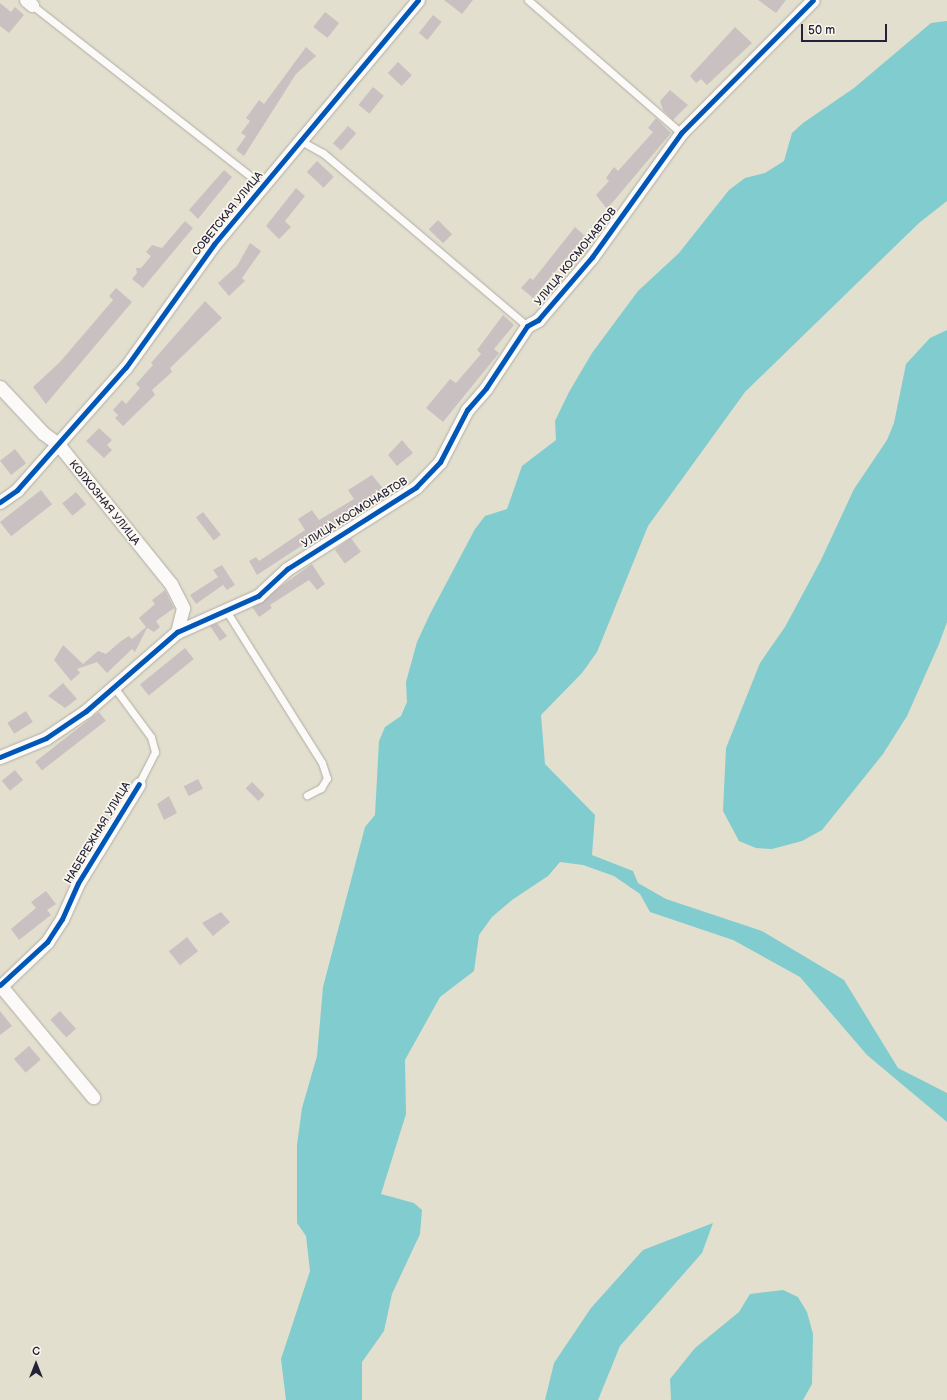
<!DOCTYPE html>
<meta charset="utf-8">
<style>
body{margin:0}
#map{position:relative;width:947px;height:1400px;overflow:hidden;background:#e3dfce;font-family:"Balsamiq Sans",sans-serif}
div>[style]{position:absolute}
.water>*{inset:0;background:#80ccce}
.building>*{inset:0;background:#c9c1c1;transform-origin:0 0}
.roads{filter:drop-shadow(0 0 1px #afada4) drop-shadow(0 0 1px #afada4)}
.service>*{height:7px;margin:-3.5px;padding:0 3.5px;transform-origin:3.5px;border-radius:3.5px;background:#fbfaf8}
.minor>*{height:13px;margin:-6.5px;padding:0 6.5px;transform-origin:6.5px;border-radius:6.5px;background:#fbfaf8}
.cycleway>*{height:5px;margin:-2.5px;padding:0 2.5px;transform-origin:2.5px;border-radius:2.5px;background:#0057b8}
span{translate:-50% -50%;white-space:nowrap;text-align:center;line-height:1.15;-webkit-text-stroke:3.5px #fbf7ec;paint-order:stroke}
.street-label{font-size:11px;color:#22223b}
.north{position:absolute;left:16px;top:1344px;width:40px;height:40px;-webkit-text-stroke:3px #fbf7ec;paint-order:stroke;rotate:0deg;font-size:11px;font-weight:700;line-height:16px;text-align:center;color:#22223b}
.north::after{content:'';display:block;margin:auto;width:14px;height:18px;background:#22223b;clip-path:polygon(50% 0,100% 100%,50% 72%,0 100%)}
.scale{position:absolute;left:801px;top:24px;width:86px;height:18px;box-sizing:border-box;border:2px solid #22223b;border-top:0;padding-left:5px;font-size:12px;line-height:14px;white-space:nowrap;color:#22223b;-webkit-text-stroke:3px #fbf7ec;paint-order:stroke}
</style>
<div id="map">
<div class="water">
<div style="clip-path:polygon(947px 21px,947px 201px,919px 223px,745px 392px,648px 526px,597px 652px,582px 673px,541px 715px,545px 764px,595px 815px,592px 855px,633px 871px,638px 883px,666px 899px,762px 931px,844px 980px,898px 1068px,947px 1093px,947px 1122px,867px 1055px,800px 977px,733px 940px,650px 912px,640px 894px,614px 876px,583px 865px,560px 862px,548px 876px,512px 900px,492px 917px,479px 935px,474px 971px,440px 997px,405px 1060px,406px 1114px,381px 1194px,414px 1203px,422px 1210px,420px 1234px,392px 1294px,384px 1331px,362px 1362px,362px 1400px,286px 1400px,281px 1359px,310px 1271px,306px 1236px,297px 1223px,297px 1145px,302px 1108px,317px 1056px,323px 987px,365px 827px,375px 815px,379px 741px,385px 727px,401px 716px,407px 702px,406px 682px,417px 642px,430px 614px,475px 529px,485px 516px,507px 509px,522px 466px,556px 440px,555px 421px,569px 392px,592px 353px,638px 291px,679px 253px,729px 190px,745px 178px,765px 173px,784px 161px,792px 133px,803px 123px,854px 88px,931px 23px)"></div>
<div style="clip-path:polygon(947px 330px,947px 622px,939px 644px,907px 716px,883px 754px,822px 830px,802px 841px,772px 849px,756px 848px,739px 841px,723px 811px,726px 748px,760px 663px,785px 627px,821px 560px,854px 489px,887px 440px,894px 423px,906px 364px,930px 338px)"></div>
<div style="clip-path:polygon(713px 1223px,702px 1253px,620px 1346px,598px 1400px,545px 1400px,554px 1363px,591px 1308px,643px 1250px)"></div>
<div style="clip-path:polygon(783px 1290px,798px 1297px,807px 1312px,813px 1334px,812px 1384px,803px 1400px,671px 1400px,670px 1379px,695px 1348px,739px 1312px,750px 1294px)"></div>
</div>
<div class="building">
<div style="clip-path:polygon(444px 0,473px 0,462px 14px)"></div>
<div style="clip-path:polygon(758px 0,786px 0,776px 13px)"></div>
<div style="clip-path:polygon(0 3px,11px 12px,15px 7px,24px 15px,9px 33px,0 26px)"></div>
<div style="left:325px;top:12px;width:18px;height:19px;rotate:38deg"></div>
<div style="left:433px;top:15px;width:11px;height:23px;rotate:38deg"></div>
<div style="clip-path:polygon(735px 27px,752px 43px,707px 85px,701px 79px,696px 83px,690px 76px)"></div>
<div style="clip-path:polygon(306px 47px,316px 56px,296px 74px,244px 156px,236px 150px,246px 136px,241px 133px,250px 121px,246px 118px,259px 100px,264px 104px)"></div>
<div style="left:398px;top:62px;width:19px;height:15px;rotate:43deg"></div>
<div style="left:373px;top:87px;width:14px;height:23px;rotate:39deg"></div>
<div style="clip-path:polygon(670px 90px,688px 105px,673px 120px,663px 110px,660px 101px)"></div>
<div style="clip-path:polygon(656px 118px,671px 133px,607px 209px,596px 195px,609px 181px,606px 178px,614px 167px,618px 171px,653px 132px,648px 128px)"></div>
<div style="left:348px;top:126px;width:11px;height:23px;rotate:41deg"></div>
<div style="left:317px;top:161px;width:23px;height:15px;rotate:43deg"></div>
<div style="clip-path:polygon(224px 170px,232px 177px,198px 219px,189px 210px)"></div>
<div style="clip-path:polygon(296px 188px,305px 196px,285px 221px,291px 227px,279px 239px,266px 226px)"></div>
<div style="left:438px;top:220px;width:20px;height:13px;rotate:45deg"></div>
<div style="clip-path:polygon(185px 221px,193px 228px,143px 288px,132px 279px,137px 273px,136px 268px,141px 268px,151px 256px,146px 252px,152px 245px,162px 248px)"></div>
<div style="clip-path:polygon(575px 227px,585px 236px,533px 298px,521px 288px,530px 278px,533px 280px)"></div>
<div style="clip-path:polygon(250px 243px,261px 251px,242px 278px,245px 281px,229px 296px,218px 283px,237px 266px)"></div>
<div style="clip-path:polygon(116px 288px,132px 302px,46px 404px,33px 387px,60px 362px,113px 300px,109px 296px)"></div>
<div style="clip-path:polygon(205px 301px,222px 318px,170px 368px,172px 372px,152px 390px,155px 395px,123px 426px,115px 418px,118px 415px,113px 410px,122px 400px,126px 404px,140px 388px,136px 384px,153px 365px,151px 363px)"></div>
<div style="clip-path:polygon(503px 315px,514px 325px,494px 349px,499px 353px,443px 422px,426px 408px,450px 379px,456px 383px,481px 354px,477px 350px)"></div>
<div style="clip-path:polygon(99px 428px,112px 440px,107px 445px,112px 450px,104px 458px,86px 441px)"></div>
<div style="clip-path:polygon(402px 440px,413px 453px,397px 466px,388px 455px)"></div>
<div style="left:15px;top:449px;width:18px;height:19px;rotate:52deg"></div>
<div style="clip-path:polygon(372px 475px,385px 491px,257px 575px,249px 561px,256px 557px,259px 561px,305px 530px,298px 519px,312px 510px,319px 520px,354px 499px,348px 490px)"></div>
<div style="left:41px;top:490px;width:18px;height:52px;rotate:52deg"></div>
<div style="left:76px;top:492px;width:16px;height:18px;rotate:50deg"></div>
<div style="left:203px;top:512px;width:29px;height:9px;rotate:52deg"></div>
<div style="left:351px;top:538px;width:17px;height:20px;rotate:54deg"></div>
<div style="clip-path:polygon(312px 564px,325px 584px,317px 590px,309px 580px,270px 605px,272px 608px,259px 617px,252px 607px)"></div>
<div style="clip-path:polygon(222px 565px,235px 585px,227px 590px,223px 585px,196px 604px,190px 595px,218px 577px,213px 570px)"></div>
<div style="clip-path:polygon(165px 590px,174px 608px,156px 621px,160px 627px,154px 632px,147px 628px,135px 652px,132px 649px,107px 673px,97px 662px,77px 669px,80px 673px,71px 681px,54px 660px,63px 645px,83px 664px,98px 651px,106px 654px,121px 641px,129px 636px,132px 639px,146px 627px,139px 618px,155px 604px,152px 600px)"></div>
<div style="clip-path:polygon(217px 623px,227px 636px,220px 641px,210px 626px)"></div>
<div style="left:185px;top:648px;width:14px;height:58px;rotate:51deg"></div>
<div style="clip-path:polygon(63px 683px,77px 699px,65px 708px,48px 696px)"></div>
<div style="left:26px;top:711px;width:13px;height:22px;rotate:58deg"></div>
<div style="left:99px;top:712px;width:11px;height:81px;rotate:52deg"></div>
<div style="left:15px;top:770px;width:13px;height:17px;rotate:51deg"></div>
<div style="left:198px;top:779px;width:11px;height:16px;rotate:63deg"></div>
<div style="left:252px;top:782px;width:18px;height:9px;rotate:45deg"></div>
<div style="clip-path:polygon(169px 796px,177px 813px,164px 820px,157px 804px)"></div>
<div style="clip-path:polygon(46px 891px,56px 904px,47px 910px,51px 915px,19px 940px,11px 929px,36px 908px,31px 902px)"></div>
<div style="clip-path:polygon(221px 912px,230px 922px,213px 936px,202px 923px)"></div>
<div style="left:187px;top:937px;width:18px;height:23px;rotate:52deg"></div>
<div style="clip-path:polygon(0 1011px,12px 1026px,0 1035px)"></div>
<div style="left:60px;top:1011px;width:24px;height:13px;rotate:48deg"></div>
<div style="left:29px;top:1046px;width:18px;height:20px;rotate:49deg"></div>
</div>
<div class="roads">
<div class="service">
<div style="left:528px;top:0;width:203px;rotate:41deg"></div>
<div style="left:32px;top:5px;width:293px;rotate:38.1deg"></div>
<div style="left:301px;top:141px;width:25px;rotate:29deg"></div>
<div style="left:323px;top:153px;width:267px;rotate:40.3deg"></div>
<div style="left:227px;top:612px;width:178px;rotate:57.8deg"></div>
<div style="left:322px;top:763px;width:16px;rotate:72deg"></div>
<div style="left:327px;top:778px;width:12px;rotate:121deg"></div>
<div style="left:321px;top:788px;width:16px;rotate:153deg"></div>
<div style="left:114px;top:687px;width:62px;rotate:53.5deg"></div>
<div style="left:151px;top:737px;width:16px;rotate:75deg"></div>
<div style="left:155px;top:752px;width:36px;rotate:117deg"></div>
</div>
<div class="minor">
<div style="left:26px;top:0;width:8px;rotate:40deg"></div>
<div style="left:0;top:387px;width:63px;rotate:46.9deg"></div>
<div style="left:43px;top:433px;width:19px;rotate:36deg"></div>
<div style="left:58px;top:444px;width:180px;rotate:51.1deg"></div>
<div style="left:171px;top:584px;width:27px;rotate:63deg"></div>
<div style="left:183px;top:608px;width:25px;rotate:104deg"></div>
<div style="left:0;top:502px;width:21px;rotate:-35deg"></div>
<div style="left:17px;top:490px;width:164px;rotate:-48.5deg"></div>
<div style="left:126px;top:367px;width:151px;rotate:-54.4deg"></div>
<div style="left:214px;top:244px;width:318px;rotate:-50.1deg"></div>
<div style="left:0;top:757px;width:50px;rotate:-22.4deg"></div>
<div style="left:46px;top:738px;width:48px;rotate:-34deg"></div>
<div style="left:86px;top:711px;width:121px;rotate:-41deg"></div>
<div style="left:177px;top:632px;width:89px;rotate:-24deg"></div>
<div style="left:258px;top:596px;width:40px;rotate:-43deg"></div>
<div style="left:287px;top:569px;width:153px;rotate:-32.4deg"></div>
<div style="left:416px;top:487px;width:35px;rotate:-46deg"></div>
<div style="left:440px;top:462px;width:59px;rotate:-62.6deg"></div>
<div style="left:467px;top:410px;width:29px;rotate:-49deg"></div>
<div style="left:486px;top:388px;width:74px;rotate:-56.5deg"></div>
<div style="left:527px;top:326px;width:13px;rotate:-29deg"></div>
<div style="left:538px;top:320px;width:83px;rotate:-49.4deg"></div>
<div style="left:592px;top:257px;width:153px;rotate:-54.3deg"></div>
<div style="left:681px;top:133px;width:187px;rotate:-45.2deg"></div>
<div style="left:0;top:985px;width:146px;rotate:50.3deg"></div>
<div style="left:1px;top:986px;width:64px;rotate:-43.7deg"></div>
<div style="left:47px;top:942px;width:27px;rotate:-57deg"></div>
<div style="left:62px;top:919px;width:39px;rotate:-66deg"></div>
<div style="left:78px;top:883px;width:116px;rotate:-58.4deg"></div>
</div>
</div>
<div class="cycleway">
<div style="left:0;top:502px;width:21px;rotate:-35deg"></div>
<div style="left:17px;top:490px;width:164px;rotate:-48.5deg"></div>
<div style="left:126px;top:367px;width:151px;rotate:-54.4deg"></div>
<div style="left:214px;top:244px;width:318px;rotate:-50.1deg"></div>
<div style="left:0;top:757px;width:50px;rotate:-22.4deg"></div>
<div style="left:46px;top:738px;width:48px;rotate:-34deg"></div>
<div style="left:86px;top:711px;width:121px;rotate:-41deg"></div>
<div style="left:177px;top:632px;width:89px;rotate:-24deg"></div>
<div style="left:258px;top:596px;width:40px;rotate:-43deg"></div>
<div style="left:287px;top:569px;width:153px;rotate:-32.4deg"></div>
<div style="left:416px;top:487px;width:35px;rotate:-46deg"></div>
<div style="left:440px;top:462px;width:59px;rotate:-62.6deg"></div>
<div style="left:467px;top:410px;width:29px;rotate:-49deg"></div>
<div style="left:486px;top:388px;width:74px;rotate:-56.5deg"></div>
<div style="left:527px;top:326px;width:13px;rotate:-29deg"></div>
<div style="left:538px;top:320px;width:83px;rotate:-49.4deg"></div>
<div style="left:592px;top:257px;width:153px;rotate:-54.3deg"></div>
<div style="left:681px;top:133px;width:187px;rotate:-45.2deg"></div>
<div style="left:0;top:985px;width:64px;rotate:-42.5deg"></div>
<div style="left:47px;top:942px;width:27px;rotate:-57deg"></div>
<div style="left:62px;top:919px;width:39px;rotate:-66deg"></div>
<div style="left:78px;top:883px;width:116px;rotate:-58.4deg"></div>
</div>
<div class="street-label">
<span style="left:228px;top:214px;rotate:-51deg">СОВЕТСКАЯ УЛИЦА</span>
<span style="left:576px;top:257px;rotate:-51deg">УЛИЦА КОСМОНАВТОВ</span>
<span style="left:104px;top:503px;rotate:51deg">КОЛХОЗНАЯ УЛИЦА</span>
<span style="left:355px;top:513px;rotate:-32deg">УЛИЦА КОСМОНАВТОВ</span>
<span style="left:98px;top:833px;rotate:-59deg">НАБЕРЕЖНАЯ УЛИЦА</span>
</div>
<div class="north">С</div>
<div class="scale">50 m</div>
</div>
